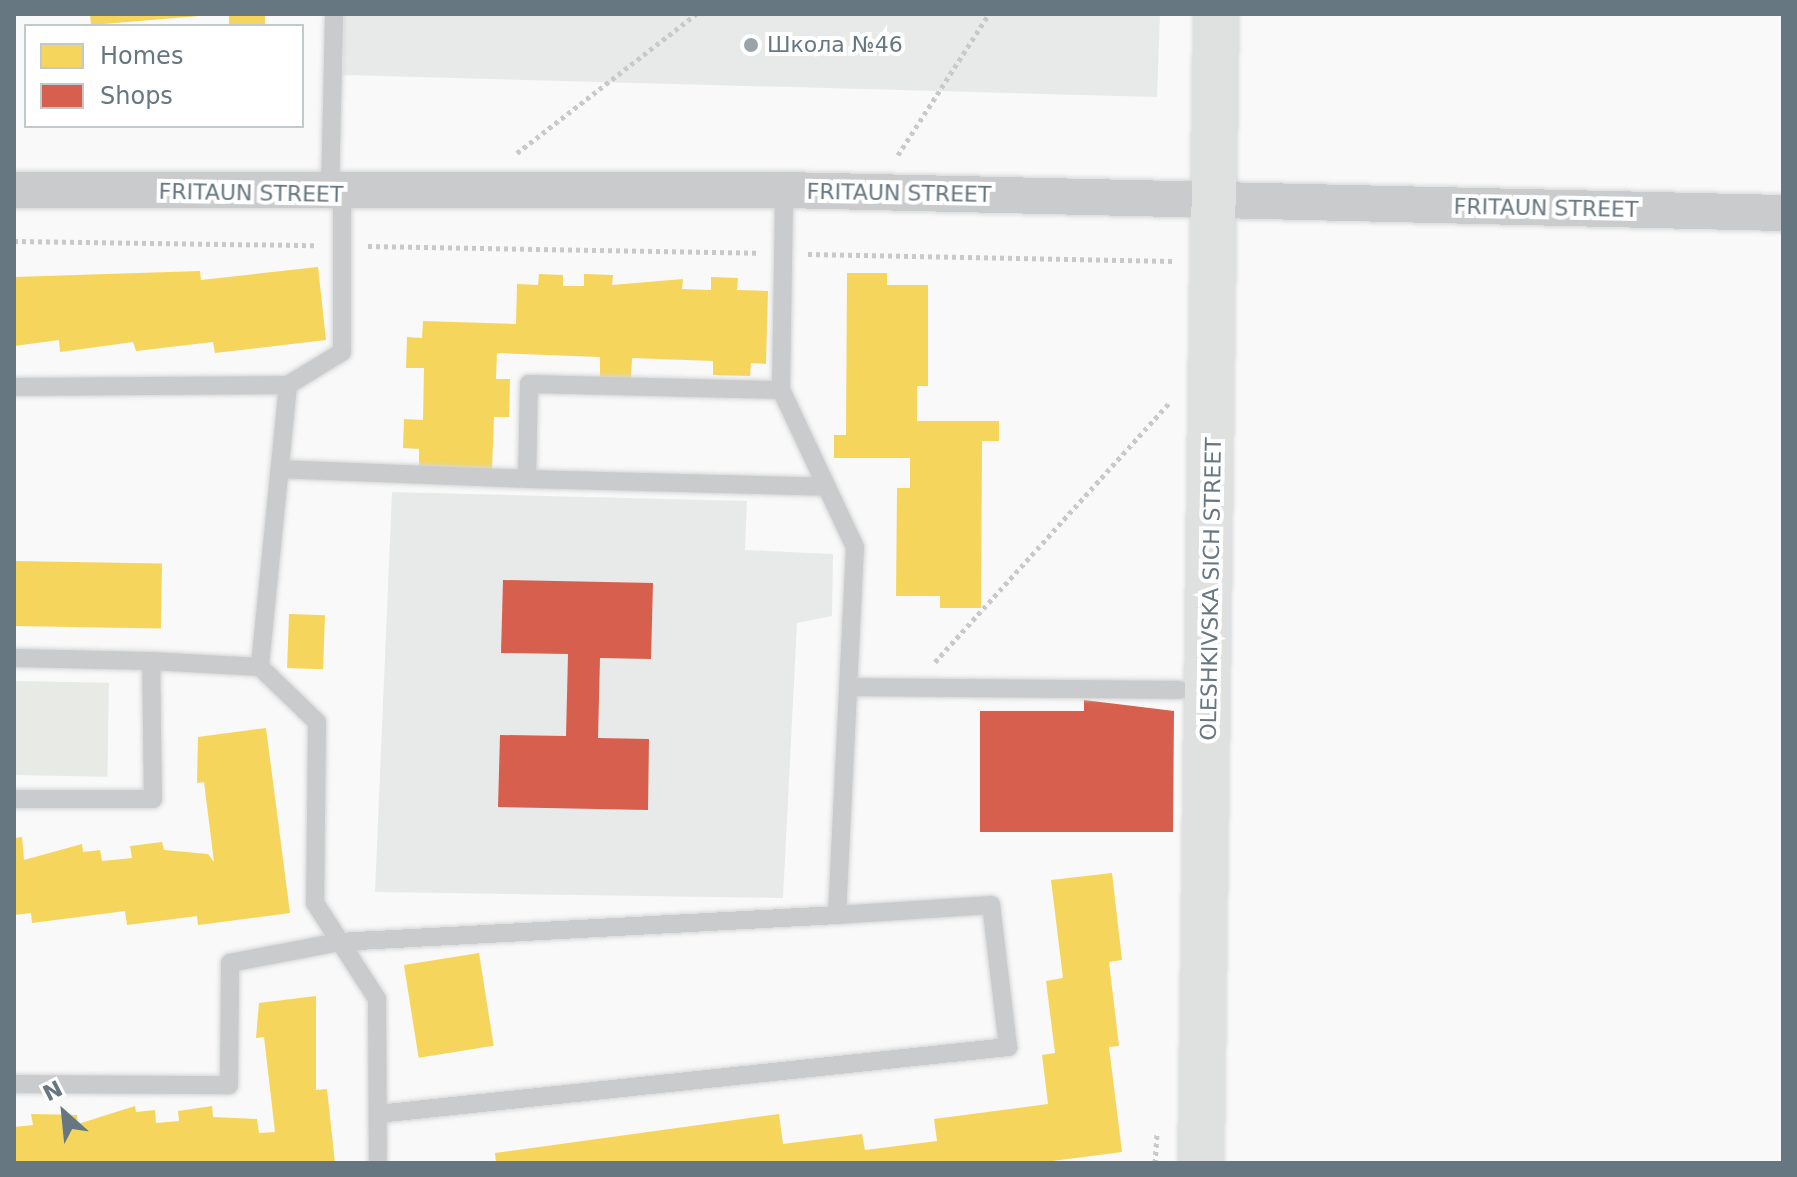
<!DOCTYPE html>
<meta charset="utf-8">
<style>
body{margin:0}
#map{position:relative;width:1797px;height:1177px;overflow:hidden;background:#f9f9f9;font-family:"DejaVu Sans",sans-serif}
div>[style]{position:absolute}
.built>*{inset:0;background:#e8e9e9}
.green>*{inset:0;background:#e8eae6;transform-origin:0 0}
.homes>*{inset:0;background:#f6d55c;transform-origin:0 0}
.shops>*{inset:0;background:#d6604d}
.path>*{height:5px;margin-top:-2.5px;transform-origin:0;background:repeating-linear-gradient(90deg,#c8c9ca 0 4px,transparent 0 8px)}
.roads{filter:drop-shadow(0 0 2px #d5d6d7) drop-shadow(0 0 2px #d5d6d7)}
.lane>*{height:18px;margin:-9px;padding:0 9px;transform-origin:9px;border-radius:9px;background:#cacbcc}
.street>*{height:36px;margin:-18px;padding:0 18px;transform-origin:18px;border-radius:18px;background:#cacbcc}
.secondary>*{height:44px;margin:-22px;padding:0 22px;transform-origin:22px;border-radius:22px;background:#dfe0e0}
.dots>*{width:22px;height:22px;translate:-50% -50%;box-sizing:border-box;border:4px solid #fff;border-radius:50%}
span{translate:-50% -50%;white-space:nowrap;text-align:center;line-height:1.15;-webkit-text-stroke:8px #fff;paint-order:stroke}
.poi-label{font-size:22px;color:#667781}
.left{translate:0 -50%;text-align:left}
.street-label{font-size:22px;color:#667781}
.frame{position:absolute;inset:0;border:16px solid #667781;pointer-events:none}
.legend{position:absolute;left:24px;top:24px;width:280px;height:104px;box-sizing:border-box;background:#fff;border:2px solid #c2c9cd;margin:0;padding:10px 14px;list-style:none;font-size:24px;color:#667781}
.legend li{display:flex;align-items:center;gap:16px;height:40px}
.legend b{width:40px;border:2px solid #c2c9cd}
.north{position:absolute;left:24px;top:1073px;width:80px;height:80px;-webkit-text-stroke:6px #fff;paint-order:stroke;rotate:333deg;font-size:22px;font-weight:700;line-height:32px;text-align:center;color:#667781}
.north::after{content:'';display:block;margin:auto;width:28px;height:36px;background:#667781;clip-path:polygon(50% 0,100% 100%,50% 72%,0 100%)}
</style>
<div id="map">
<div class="built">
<div style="clip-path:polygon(344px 14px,1160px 14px,1157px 97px,343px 75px)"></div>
<div style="clip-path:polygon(392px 492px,747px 501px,745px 550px,833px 554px,832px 616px,797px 623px,783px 898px,375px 892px)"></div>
</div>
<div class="green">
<div style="left:14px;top:681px;width:95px;height:94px;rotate:1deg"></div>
</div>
<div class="homes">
<div style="clip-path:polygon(90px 14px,199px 14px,199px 16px,91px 25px)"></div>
<div style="left:229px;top:14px;width:36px;height:12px"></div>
<div style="clip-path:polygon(318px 267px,326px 340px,215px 353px,213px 342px,136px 351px,133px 342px,60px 352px,59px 340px,14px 346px,14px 277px,200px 271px,201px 280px)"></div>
<div style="clip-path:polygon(847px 273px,887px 273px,887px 285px,928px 285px,928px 386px,917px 386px,917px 421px,999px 421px,999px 441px,982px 441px,981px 608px,940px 608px,940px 596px,896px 596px,897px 488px,910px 488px,910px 458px,834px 458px,834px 435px,846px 435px)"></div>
<div style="clip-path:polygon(539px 274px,563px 275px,563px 286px,584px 286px,584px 274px,613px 275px,612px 285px,683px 279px,682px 289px,711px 290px,711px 277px,738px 278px,737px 290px,768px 291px,766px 364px,751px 363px,750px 376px,713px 375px,713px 361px,632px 358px,631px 378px,600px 377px,600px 357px,497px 353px,496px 379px,510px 379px,509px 417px,494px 417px,492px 470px,419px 468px,419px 449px,403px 448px,404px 419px,423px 420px,424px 368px,406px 368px,407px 337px,422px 338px,423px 321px,516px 324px,517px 284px,538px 285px)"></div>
<div style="left:14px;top:561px;width:148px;height:65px;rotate:1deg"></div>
<div style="left:289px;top:614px;width:36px;height:54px;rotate:2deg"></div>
<div style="clip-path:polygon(266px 728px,290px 913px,198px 925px,197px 916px,127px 925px,125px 911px,32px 923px,31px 913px,14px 915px,14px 838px,22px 837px,24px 860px,82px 844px,83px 852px,100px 850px,102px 861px,132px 858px,130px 846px,162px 842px,164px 850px,208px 854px,214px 862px,204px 782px,197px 783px,198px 737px)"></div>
<div style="clip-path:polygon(1112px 873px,1122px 960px,1109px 962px,1119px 1046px,1109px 1047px,1122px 1152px,1037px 1163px,496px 1163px,495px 1153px,779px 1114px,783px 1144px,862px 1134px,865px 1150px,937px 1141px,934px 1119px,1048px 1104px,1042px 1055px,1055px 1053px,1046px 981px,1063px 978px,1051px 880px)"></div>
<div style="left:479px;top:953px;width:94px;height:76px;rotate:81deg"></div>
<div style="clip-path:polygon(316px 996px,316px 1090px,327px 1089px,335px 1163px,14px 1163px,14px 1127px,33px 1125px,31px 1114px,77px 1115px,78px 1124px,135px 1106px,136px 1112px,155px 1110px,156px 1123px,179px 1121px,178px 1111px,212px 1106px,213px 1117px,257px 1119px,259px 1133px,275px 1132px,264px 1037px,256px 1038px,259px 1003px)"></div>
</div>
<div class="shops">
<div style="clip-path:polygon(503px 580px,653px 583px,651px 659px,600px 658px,598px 738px,649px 739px,648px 810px,498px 807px,500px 735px,566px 736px,568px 654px,501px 653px)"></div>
<div style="clip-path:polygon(1084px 700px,1174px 711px,1173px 832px,980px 832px,980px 711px,1084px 711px)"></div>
</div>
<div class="path">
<div style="left:517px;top:153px;width:227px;rotate:-37.8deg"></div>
<div style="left:898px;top:155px;width:168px;rotate:-57.2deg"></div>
<div style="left:14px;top:241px;width:300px;rotate:0.8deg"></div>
<div style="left:368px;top:246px;width:390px;rotate:1deg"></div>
<div style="left:808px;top:254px;width:366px;rotate:1.1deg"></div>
<div style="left:935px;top:662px;width:350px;rotate:-47.9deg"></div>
<div style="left:1155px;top:1163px;width:31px;rotate:-86deg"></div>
</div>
<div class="roads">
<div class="lane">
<div style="left:330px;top:194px;width:180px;rotate:-88.7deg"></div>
<div style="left:342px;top:194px;width:158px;rotate:90deg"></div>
<div style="left:342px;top:352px;width:63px;rotate:148.6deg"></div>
<div style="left:288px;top:385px;width:283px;rotate:95.7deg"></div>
<div style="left:260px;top:667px;width:79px;rotate:44deg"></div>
<div style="left:317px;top:722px;width:181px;rotate:90.6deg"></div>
<div style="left:315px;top:903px;width:114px;rotate:57.1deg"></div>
<div style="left:377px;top:999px;width:164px;rotate:89.7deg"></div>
<div style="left:14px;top:387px;width:274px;rotate:-0.4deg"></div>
<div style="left:280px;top:469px;width:247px;rotate:2.3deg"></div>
<div style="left:527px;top:479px;width:95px;rotate:-88.8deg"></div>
<div style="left:529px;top:384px;width:252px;rotate:1.4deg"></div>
<div style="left:527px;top:479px;width:300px;rotate:1.5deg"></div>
<div style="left:14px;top:658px;width:137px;rotate:1.3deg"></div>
<div style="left:849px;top:687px;width:330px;rotate:0.5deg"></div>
<div style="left:14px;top:799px;width:139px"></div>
<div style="left:153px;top:799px;width:138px;rotate:-90.8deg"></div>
<div style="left:151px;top:661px;width:109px;rotate:3.2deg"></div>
<div style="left:14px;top:1084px;width:215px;rotate:0.3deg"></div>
<div style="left:229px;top:1085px;width:122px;rotate:-89.5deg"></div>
<div style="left:230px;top:963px;width:111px;rotate:-10.9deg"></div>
<div style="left:339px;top:942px;width:499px;rotate:-3.1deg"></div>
<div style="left:378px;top:1114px;width:634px;rotate:-6.07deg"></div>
<div style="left:1008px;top:1047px;width:143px;rotate:-96.8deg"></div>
<div style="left:991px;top:905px;width:154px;rotate:176.3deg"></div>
<div style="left:837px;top:915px;width:368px;rotate:-87.2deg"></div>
<div style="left:855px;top:547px;width:174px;rotate:-115.2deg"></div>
<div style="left:781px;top:390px;width:200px;rotate:-89.1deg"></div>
</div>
<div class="street">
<div style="left:14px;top:190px;width:770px"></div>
<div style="left:784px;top:190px;width:999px;rotate:1.32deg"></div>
</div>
<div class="secondary">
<div style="left:1201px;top:1163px;width:1149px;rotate:-89.25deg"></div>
</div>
</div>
<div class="dots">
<div style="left:751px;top:45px;background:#99a4ab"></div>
</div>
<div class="poi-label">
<span class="left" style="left:767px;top:45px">Школа №46</span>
</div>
<div class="street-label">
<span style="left:251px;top:193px;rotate:1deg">FRITAUN STREET</span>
<span style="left:899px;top:193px;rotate:1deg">FRITAUN STREET</span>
<span style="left:1546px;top:208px;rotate:1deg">FRITAUN STREET</span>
<span style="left:1211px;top:589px;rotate:-89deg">OLESHKIVSKA SICH STREET</span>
</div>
<div class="frame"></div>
<ul class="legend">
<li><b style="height:22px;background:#f6d55c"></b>Homes</li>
<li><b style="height:22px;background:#d6604d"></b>Shops</li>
</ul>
<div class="north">N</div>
</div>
